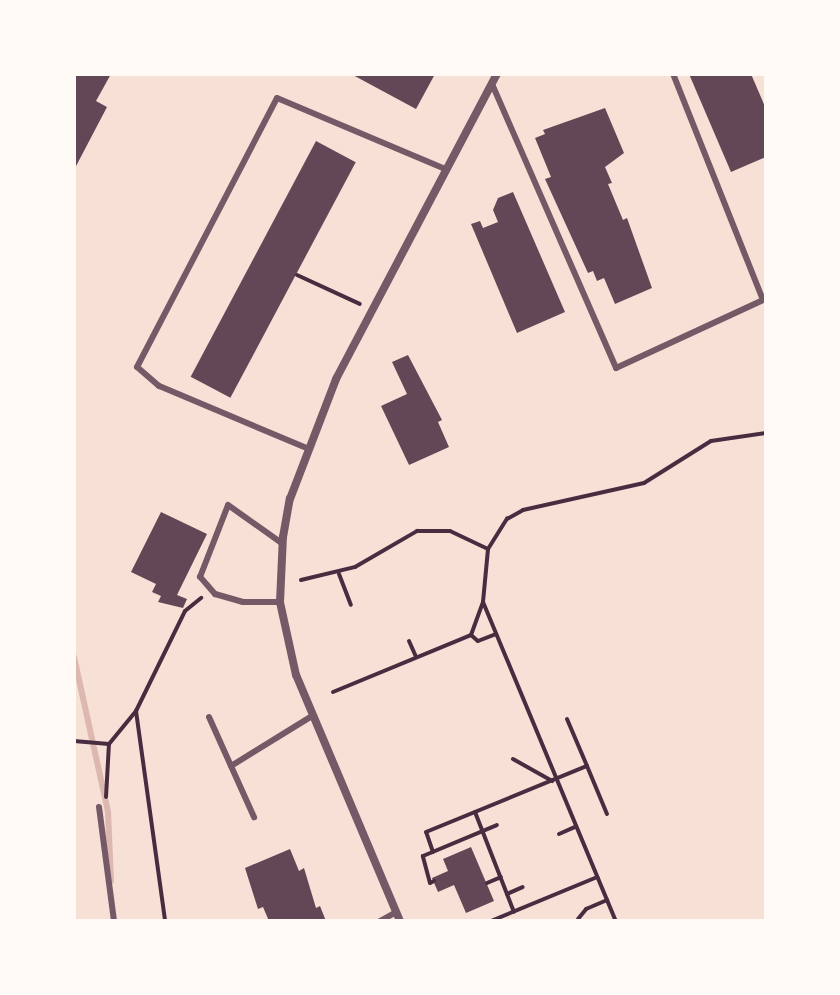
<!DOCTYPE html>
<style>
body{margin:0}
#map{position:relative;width:840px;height:995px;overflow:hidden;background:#f7e1d7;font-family:Signika,sans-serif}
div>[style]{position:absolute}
.stream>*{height:6px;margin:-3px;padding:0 3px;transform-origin:3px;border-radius:3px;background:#dcb8b0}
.building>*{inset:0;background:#644757;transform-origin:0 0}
.path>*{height:4px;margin:-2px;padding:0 2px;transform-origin:2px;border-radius:2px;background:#4a2c40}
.service>*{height:6px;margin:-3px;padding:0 3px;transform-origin:3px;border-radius:3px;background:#755966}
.minor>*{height:8px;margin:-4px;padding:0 4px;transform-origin:4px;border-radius:4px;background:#755966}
span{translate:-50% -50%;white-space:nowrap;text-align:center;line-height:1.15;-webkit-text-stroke:8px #fffaf5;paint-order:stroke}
.frame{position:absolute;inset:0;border:76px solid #fffaf5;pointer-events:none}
</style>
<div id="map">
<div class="stream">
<div style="left:74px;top:657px;width:159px;rotate:77.6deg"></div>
<div style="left:108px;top:812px;width:69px;rotate:87.5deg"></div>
</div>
<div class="building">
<div style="clip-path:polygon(74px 74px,111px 74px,96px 101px,107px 107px,74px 170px)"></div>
<div style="clip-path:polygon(351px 74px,435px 74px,416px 109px)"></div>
<div style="clip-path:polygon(689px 74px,751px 74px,766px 109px,766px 157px,731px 172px)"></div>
<div style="clip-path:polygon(605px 108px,624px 153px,605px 167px,612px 183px,608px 184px,623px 220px,627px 218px,652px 288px,615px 304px,604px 278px,597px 281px,593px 271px,588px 273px,545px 179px,551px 177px,535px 138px,545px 134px,543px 130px)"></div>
<div style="left:316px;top:141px;width:45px;height:267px;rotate:28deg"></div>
<div style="clip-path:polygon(513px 192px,565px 312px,517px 333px,471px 224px,480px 221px,483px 228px,498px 222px,493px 210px,498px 198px)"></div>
<div style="clip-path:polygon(408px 355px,442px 420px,438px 422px,449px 447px,409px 465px,381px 406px,407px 394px,392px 362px)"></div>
<div style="clip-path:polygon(161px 512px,207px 534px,177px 595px,187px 599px,183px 608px,158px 602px,161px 596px,152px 592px,156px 584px,131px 572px)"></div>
<div style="clip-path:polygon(471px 847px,494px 901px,466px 913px,454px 885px,438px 892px,432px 878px,448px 871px,443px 859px)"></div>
<div style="clip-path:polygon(290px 849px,299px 871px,304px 868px,316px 908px,320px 906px,326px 921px,269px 921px,263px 907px,258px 909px,245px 868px)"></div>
</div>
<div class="path">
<div style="left:297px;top:275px;width:69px;rotate:24.7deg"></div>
<div style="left:339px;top:574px;width:33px;rotate:69deg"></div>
<div style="left:301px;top:580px;width:56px;rotate:-13.5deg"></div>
<div style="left:355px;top:567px;width:72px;rotate:-30.1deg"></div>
<div style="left:417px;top:531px;width:33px"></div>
<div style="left:450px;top:531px;width:42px;rotate:25.3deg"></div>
<div style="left:483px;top:602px;width:346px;rotate:67.4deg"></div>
<div style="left:471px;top:635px;width:9px;rotate:41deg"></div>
<div style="left:478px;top:641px;width:19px;rotate:-21deg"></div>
<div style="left:409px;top:641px;width:17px;rotate:66deg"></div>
<div style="left:333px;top:692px;width:149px;rotate:-22.4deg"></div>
<div style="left:471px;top:635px;width:35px;rotate:-70deg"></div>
<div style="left:483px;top:602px;width:53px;rotate:-84.6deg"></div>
<div style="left:488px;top:549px;width:36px;rotate:-58deg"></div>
<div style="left:507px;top:519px;width:18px;rotate:-29deg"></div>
<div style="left:523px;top:510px;width:124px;rotate:-12.6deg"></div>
<div style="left:644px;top:483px;width:79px;rotate:-32.1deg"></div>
<div style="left:711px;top:441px;width:56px;rotate:-8.3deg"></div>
<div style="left:136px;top:711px;width:212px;rotate:82.1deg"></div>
<div style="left:567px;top:719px;width:51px;rotate:66.9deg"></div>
<div style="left:74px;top:741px;width:35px;rotate:5deg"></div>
<div style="left:109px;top:744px;width:43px;rotate:-50.7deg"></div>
<div style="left:136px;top:711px;width:111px;rotate:-63.9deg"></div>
<div style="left:185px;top:611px;width:21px;rotate:-39deg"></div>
<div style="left:513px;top:759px;width:45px;rotate:29.4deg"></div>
<div style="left:106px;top:797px;width:53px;rotate:-86.8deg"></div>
<div style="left:475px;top:812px;width:107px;rotate:68.7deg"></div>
<div style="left:559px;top:834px;width:17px;rotate:-24deg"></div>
<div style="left:433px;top:852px;width:21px;rotate:-109deg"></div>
<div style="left:426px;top:832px;width:174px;rotate:-22.3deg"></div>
<div style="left:587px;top:766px;width:52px;rotate:67.4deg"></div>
<div style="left:434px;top:881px;width:4px;rotate:153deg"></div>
<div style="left:430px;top:883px;width:28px;rotate:-105deg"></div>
<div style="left:423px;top:856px;width:80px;rotate:-22.7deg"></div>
<div style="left:487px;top:883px;width:15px;rotate:-23deg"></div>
<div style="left:507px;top:894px;width:17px;rotate:-24deg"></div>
<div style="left:578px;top:919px;width:13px;rotate:-51deg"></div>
<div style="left:586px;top:909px;width:23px;rotate:-23deg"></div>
<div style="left:491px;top:921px;width:115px;rotate:-22.5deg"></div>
</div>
<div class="service">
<div style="left:492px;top:84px;width:310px;rotate:66.4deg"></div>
<div style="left:616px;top:368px;width:162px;rotate:-24.8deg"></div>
<div style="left:763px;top:300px;width:243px;rotate:-111.7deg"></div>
<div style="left:309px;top:449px;width:163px;rotate:-157.2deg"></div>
<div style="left:159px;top:386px;width:29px;rotate:-139deg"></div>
<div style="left:137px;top:367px;width:303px;rotate:-62.5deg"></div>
<div style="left:277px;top:98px;width:182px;rotate:22.9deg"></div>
<div style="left:280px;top:602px;width:37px;rotate:180deg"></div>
<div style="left:243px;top:602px;width:29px;rotate:-164deg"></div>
<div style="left:215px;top:594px;width:23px;rotate:-131deg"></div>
<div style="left:200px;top:577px;width:77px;rotate:-68.7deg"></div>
<div style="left:228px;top:505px;width:67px;rotate:35.3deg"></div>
<div style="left:209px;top:717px;width:110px;rotate:65.8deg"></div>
<div style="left:231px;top:766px;width:95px;rotate:-31.7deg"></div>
<div style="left:99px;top:807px;width:115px;rotate:82.5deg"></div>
<div style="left:380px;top:921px;width:18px;rotate:-29deg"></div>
</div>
<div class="minor">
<div style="left:400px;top:921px;width:267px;rotate:-112.9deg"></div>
<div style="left:296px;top:675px;width:75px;rotate:-102.4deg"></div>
<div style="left:280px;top:602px;width:65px;rotate:-87.4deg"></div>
<div style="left:283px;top:537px;width:39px;rotate:-80deg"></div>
<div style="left:290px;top:499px;width:129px;rotate:-69deg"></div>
<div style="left:336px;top:379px;width:345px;rotate:-62.2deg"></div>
</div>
<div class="frame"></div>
</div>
